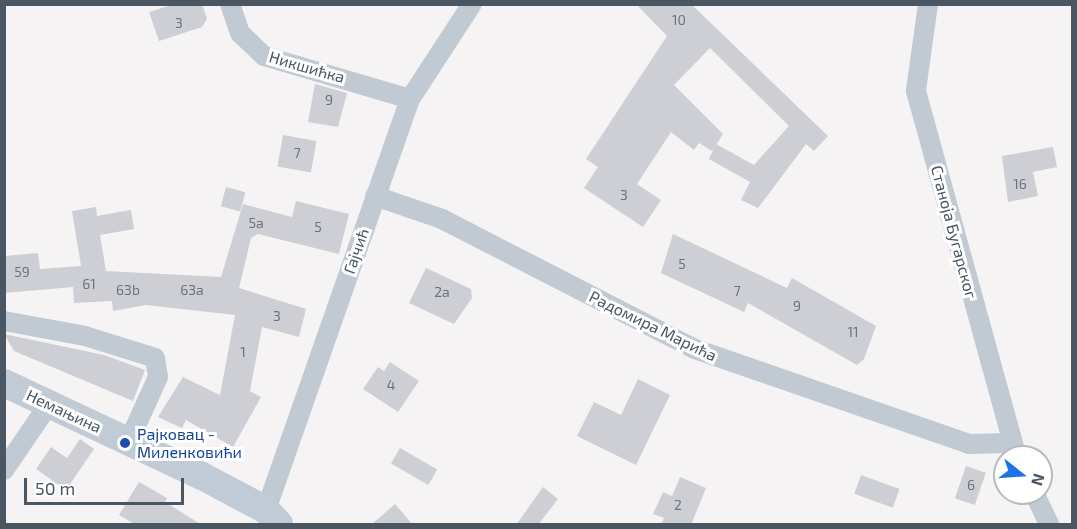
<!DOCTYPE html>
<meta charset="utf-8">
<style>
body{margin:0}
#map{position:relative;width:1077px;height:529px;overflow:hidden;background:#f5f3f3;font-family:"Exo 2",sans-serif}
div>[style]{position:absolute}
.building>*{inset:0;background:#cdcfd5;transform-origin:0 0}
.street>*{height:20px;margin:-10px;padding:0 10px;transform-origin:10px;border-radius:10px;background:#c1cad2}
.secondary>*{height:28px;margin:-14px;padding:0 14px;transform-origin:14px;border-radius:14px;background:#c1cbd6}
.dots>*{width:16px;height:16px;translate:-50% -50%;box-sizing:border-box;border:3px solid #fff;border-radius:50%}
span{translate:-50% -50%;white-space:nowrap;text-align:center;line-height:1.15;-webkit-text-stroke:6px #fff;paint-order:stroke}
.number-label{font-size:14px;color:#6b747e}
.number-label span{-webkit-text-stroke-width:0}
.street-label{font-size:16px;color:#4a5661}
.transit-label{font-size:16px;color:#164399}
.left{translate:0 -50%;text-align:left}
.frame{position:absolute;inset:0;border:6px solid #4a5661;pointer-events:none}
.north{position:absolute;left:993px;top:445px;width:60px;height:60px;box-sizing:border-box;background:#fff;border:2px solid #b7bbc0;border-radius:50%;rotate:107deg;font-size:16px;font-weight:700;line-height:24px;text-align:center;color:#4a5661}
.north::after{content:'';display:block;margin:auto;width:21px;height:27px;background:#1a73e8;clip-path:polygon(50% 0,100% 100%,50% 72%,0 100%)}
.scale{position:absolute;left:24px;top:478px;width:160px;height:27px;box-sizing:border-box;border:3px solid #4a5661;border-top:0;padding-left:8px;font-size:18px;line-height:21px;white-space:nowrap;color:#4a5661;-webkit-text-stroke:4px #fff;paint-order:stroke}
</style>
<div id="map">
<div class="building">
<div style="clip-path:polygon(175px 4px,202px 4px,207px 19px,202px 27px,159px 41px,149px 12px)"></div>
<div style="clip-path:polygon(636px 4px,691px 4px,828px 136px,814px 151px,806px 144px,758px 208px,741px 200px,750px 182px,709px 159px,716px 144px,754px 165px,789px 126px,710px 48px,674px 85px,723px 134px,712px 151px,699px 143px,694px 150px,671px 132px,637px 184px,661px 200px,643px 227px,584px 188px,598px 167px,586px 159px,667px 36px)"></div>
<div style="clip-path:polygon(315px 84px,347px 93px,338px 127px,308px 122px)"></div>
<div style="left:283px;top:135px;width:34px;height:32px;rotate:10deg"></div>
<div style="clip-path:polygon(1053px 147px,1057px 167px,1033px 172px,1038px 196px,1008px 202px,1002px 156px)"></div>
<div style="left:226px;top:187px;width:20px;height:20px;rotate:15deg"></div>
<div style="clip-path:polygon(296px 201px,349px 214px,339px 254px,258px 234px,251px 238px,239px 288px,306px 309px,299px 337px,262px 327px,250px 391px,261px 397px,233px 447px,186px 420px,182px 428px,158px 417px,183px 377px,220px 395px,235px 315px,146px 305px,113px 311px,112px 301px,74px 303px,73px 287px,4px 293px,4px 256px,38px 253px,40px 269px,81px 266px,72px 211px,96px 207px,97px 216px,131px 210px,134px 229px,100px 235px,106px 271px,221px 277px,243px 204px,292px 217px)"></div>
<div style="clip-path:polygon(673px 234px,787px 288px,792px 278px,876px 326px,864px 359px,857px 365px,748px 303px,744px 312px,661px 273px)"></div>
<div style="clip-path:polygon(426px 268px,471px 289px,472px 298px,454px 324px,409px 303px)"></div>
<div style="clip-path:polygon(4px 334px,104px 355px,145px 370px,133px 401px,14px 351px)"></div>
<div style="clip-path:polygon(390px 362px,419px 381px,398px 412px,363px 389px,378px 367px,384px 371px)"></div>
<div style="clip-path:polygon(638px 379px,670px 395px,636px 465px,577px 436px,594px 402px,621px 415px)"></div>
<div style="clip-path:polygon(80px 439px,94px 449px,66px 490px,36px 469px,51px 447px,67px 458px)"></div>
<div style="left:400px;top:448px;width:43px;height:18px;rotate:30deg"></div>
<div style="left:966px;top:466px;width:21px;height:34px;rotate:19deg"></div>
<div style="left:861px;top:475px;width:41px;height:20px;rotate:20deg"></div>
<div style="clip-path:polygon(680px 477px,706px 488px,691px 525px,661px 525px,664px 518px,653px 514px,663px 492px,672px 496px)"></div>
<div style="clip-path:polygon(139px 482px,167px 498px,165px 502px,202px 525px,136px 525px,119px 515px)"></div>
<div style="clip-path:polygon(543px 487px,558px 499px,538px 525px,516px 525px)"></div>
<div style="clip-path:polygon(395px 504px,413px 525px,371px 525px)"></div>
</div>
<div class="street">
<div style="left:230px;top:4px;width:31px;rotate:71deg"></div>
<div style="left:240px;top:33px;width:33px;rotate:44deg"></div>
<div style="left:264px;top:56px;width:152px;rotate:16.4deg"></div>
<div style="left:928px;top:4px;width:88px;rotate:97.9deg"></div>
<div style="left:916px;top:91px;width:380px;rotate:74.6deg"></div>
<div style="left:375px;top:196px;width:71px;rotate:18.9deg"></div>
<div style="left:442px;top:219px;width:284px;rotate:27.2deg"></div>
<div style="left:695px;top:349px;width:290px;rotate:19.1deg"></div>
<div style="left:969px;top:444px;width:41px;rotate:-1.4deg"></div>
<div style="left:4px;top:321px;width:82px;rotate:10.5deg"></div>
<div style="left:85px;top:336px;width:73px;rotate:17.4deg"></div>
<div style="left:155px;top:358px;width:19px;rotate:81deg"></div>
<div style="left:158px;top:377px;width:70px;rotate:114.4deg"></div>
<div style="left:4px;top:470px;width:80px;rotate:-55.7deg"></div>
<div style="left:1034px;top:493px;width:34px;rotate:64deg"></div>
<div style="left:266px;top:510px;width:435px;rotate:-70.7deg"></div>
<div style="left:410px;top:99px;width:113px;rotate:-56.9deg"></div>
</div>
<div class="secondary">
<div style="left:4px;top:383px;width:219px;rotate:25.2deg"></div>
<div style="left:202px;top:476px;width:72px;rotate:28deg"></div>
<div style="left:266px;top:510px;width:19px;rotate:47deg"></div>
</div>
<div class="dots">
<div style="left:125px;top:443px;background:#1a4fb4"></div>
</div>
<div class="number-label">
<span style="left:679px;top:20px">10</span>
<span style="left:179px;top:23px">3</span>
<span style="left:329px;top:100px">9</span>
<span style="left:297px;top:153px">7</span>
<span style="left:1020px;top:184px">16</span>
<span style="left:624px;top:195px">3</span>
<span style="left:256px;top:223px">5a</span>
<span style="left:318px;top:227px">5</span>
<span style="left:682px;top:264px">5</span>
<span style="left:22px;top:272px">59</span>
<span style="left:89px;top:284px">61</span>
<span style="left:128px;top:290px">63b</span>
<span style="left:192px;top:290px">63a</span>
<span style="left:737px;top:291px">7</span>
<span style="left:442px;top:292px">2a</span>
<span style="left:797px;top:306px">9</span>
<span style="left:277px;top:316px">3</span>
<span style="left:853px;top:332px">11</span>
<span style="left:243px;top:352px">1</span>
<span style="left:391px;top:385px">4</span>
<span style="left:971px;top:485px">6</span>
<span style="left:678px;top:505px">2</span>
</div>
<div class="street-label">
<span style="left:307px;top:67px;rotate:16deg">Никшићка</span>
<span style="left:954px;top:232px;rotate:75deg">Станоја Бугарског</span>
<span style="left:356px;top:251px;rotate:-71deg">Гајчић</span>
<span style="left:653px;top:326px;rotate:26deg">Радомира Марића</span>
<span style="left:64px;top:411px;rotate:25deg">Немањина</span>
</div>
<div class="transit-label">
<span class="left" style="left:137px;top:443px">Рајковац -<br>Миленковићи</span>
</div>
<div class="frame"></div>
<div class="north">N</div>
<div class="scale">50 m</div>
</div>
